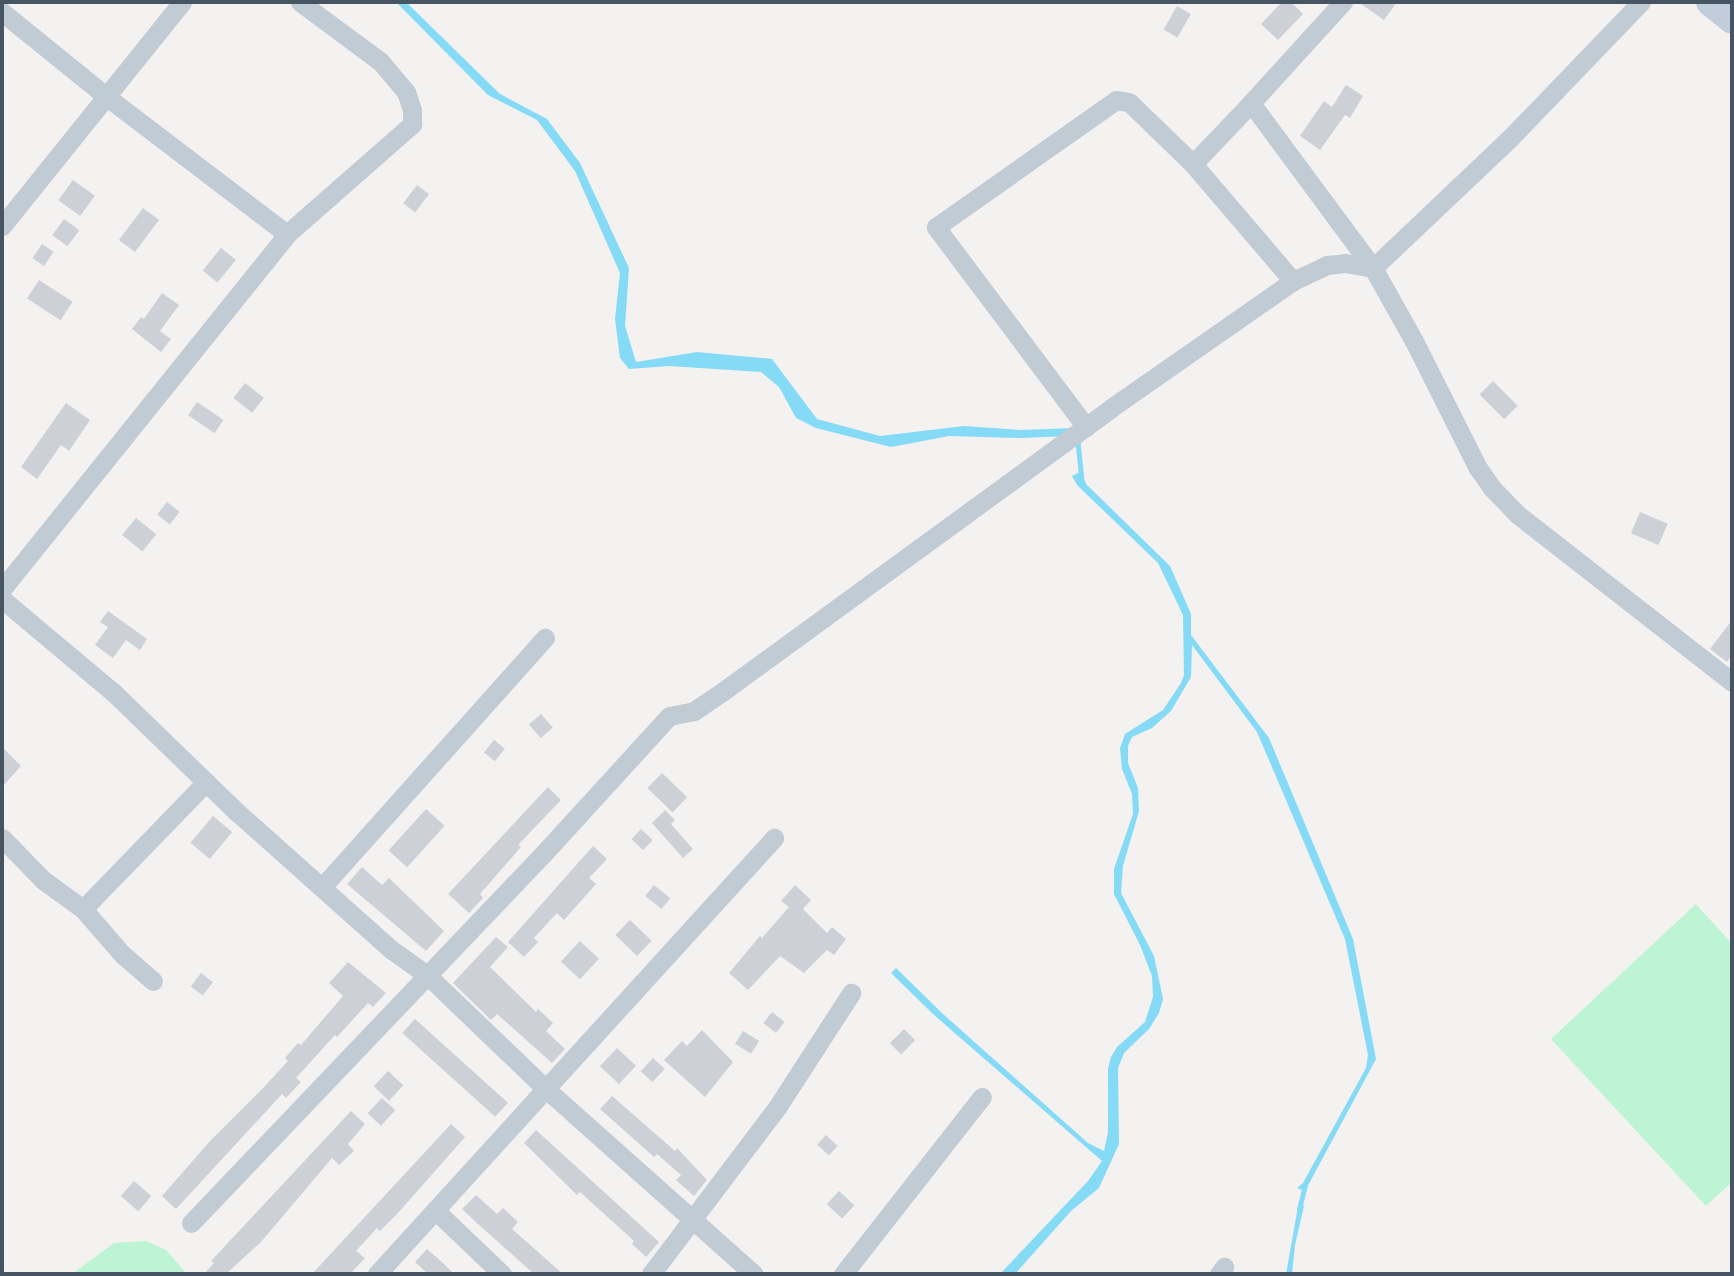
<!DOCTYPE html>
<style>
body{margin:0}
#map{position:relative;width:1734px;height:1276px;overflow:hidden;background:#f4f1f1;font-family:Lato,sans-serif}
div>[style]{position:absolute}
.green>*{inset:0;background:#bcf4d4}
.water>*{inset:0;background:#85daf5}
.stream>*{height:5px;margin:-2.5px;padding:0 2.5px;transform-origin:2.5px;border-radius:2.5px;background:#85daf5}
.building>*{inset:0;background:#cdd0d6;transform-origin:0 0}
.street>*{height:19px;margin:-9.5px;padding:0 9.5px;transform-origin:9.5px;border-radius:9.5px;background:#c1cbd4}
.secondary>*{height:28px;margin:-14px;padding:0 14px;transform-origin:14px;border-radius:14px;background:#c2cddb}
span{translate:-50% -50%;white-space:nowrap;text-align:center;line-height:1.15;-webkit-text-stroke:6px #fff;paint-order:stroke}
.frame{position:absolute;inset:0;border:4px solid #475461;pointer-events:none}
</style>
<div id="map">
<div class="green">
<div style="clip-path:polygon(1696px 904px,1732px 944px,1732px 1182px,1706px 1206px,1551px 1039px)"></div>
<div style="clip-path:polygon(146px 1241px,166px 1250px,187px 1274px,72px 1274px,114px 1243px)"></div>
</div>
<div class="water">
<div style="clip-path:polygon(396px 2px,406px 2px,500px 94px,547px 119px,580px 163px,629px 268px,625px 326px,636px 362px,697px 352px,772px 359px,817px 419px,880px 436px,964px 426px,1020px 430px,1076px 428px,1071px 436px,1020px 438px,949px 436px,891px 447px,816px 428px,796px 418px,779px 387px,761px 372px,669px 366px,629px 369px,620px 358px,615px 319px,620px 273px,575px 171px,537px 120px,488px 95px)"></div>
<div style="clip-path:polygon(1082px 471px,1086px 484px,1170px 566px,1191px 614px,1191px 635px,1269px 738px,1353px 939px,1376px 1059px,1305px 1191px,1297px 1188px,1303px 1183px,1366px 1068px,1368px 1055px,1345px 939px,1257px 732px,1192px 645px,1191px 677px,1171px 711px,1152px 728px,1132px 737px,1128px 746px,1128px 763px,1138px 788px,1139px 811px,1123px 866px,1121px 893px,1154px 956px,1163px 999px,1159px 1013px,1149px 1029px,1124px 1053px,1118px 1068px,1119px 1144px,1099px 1188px,1071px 1211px,1015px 1274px,1000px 1274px,1088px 1181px,1102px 1161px,934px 1015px,891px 973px,896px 968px,943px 1014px,1088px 1143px,1104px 1151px,1108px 1132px,1108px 1069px,1111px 1057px,1117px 1047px,1145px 1022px,1153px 997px,1152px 976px,1140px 945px,1114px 894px,1114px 869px,1133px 814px,1132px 794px,1122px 769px,1120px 748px,1125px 734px,1163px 710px,1181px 683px,1184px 675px,1183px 615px,1158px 563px,1077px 485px,1072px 476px)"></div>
<div style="clip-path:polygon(1299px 1201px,1304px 1206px,1295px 1245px,1292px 1274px,1286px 1274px)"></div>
</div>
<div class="stream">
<div style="left:1077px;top:437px;width:39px;rotate:84deg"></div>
<div style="left:1299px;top:1209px;width:25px;rotate:-76deg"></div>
</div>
<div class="building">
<div style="clip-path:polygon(1282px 2px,1291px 2px,1303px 14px,1278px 40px,1261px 24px)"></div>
<div style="clip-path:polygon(1358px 2px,1397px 2px,1384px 20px)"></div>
<div style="left:1177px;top:6px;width:16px;height:27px;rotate:30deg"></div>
<div style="clip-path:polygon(1346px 85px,1363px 96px,1350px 118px,1345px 115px,1320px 150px,1300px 136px,1324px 101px,1332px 107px)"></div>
<div style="left:73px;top:180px;width:27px;height:25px;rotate:36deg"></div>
<div style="left:417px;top:185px;width:15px;height:23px;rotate:37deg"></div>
<div style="left:143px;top:208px;width:20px;height:40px;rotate:37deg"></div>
<div style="left:64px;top:219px;width:19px;height:20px;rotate:36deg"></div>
<div style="left:42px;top:244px;width:14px;height:17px;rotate:34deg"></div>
<div style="left:221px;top:248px;width:19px;height:29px;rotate:39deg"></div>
<div style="left:39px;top:280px;width:40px;height:22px;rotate:33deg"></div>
<div style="clip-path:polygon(162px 293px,179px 305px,160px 331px,171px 339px,161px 352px,132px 329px,141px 317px,144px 319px)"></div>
<div style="left:1493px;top:381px;width:35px;height:19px;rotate:45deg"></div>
<div style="left:245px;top:383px;width:24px;height:19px;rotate:38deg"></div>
<div style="left:197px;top:402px;width:32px;height:16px;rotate:34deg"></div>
<div style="clip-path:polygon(66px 403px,90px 420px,69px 451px,61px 445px,37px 479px,21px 467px)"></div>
<div style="left:167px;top:502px;width:16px;height:16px;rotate:38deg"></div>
<div style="left:1640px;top:512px;width:30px;height:23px;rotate:23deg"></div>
<div style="left:136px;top:518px;width:26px;height:22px;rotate:39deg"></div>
<div style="clip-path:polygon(108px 611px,147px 639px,140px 650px,126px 640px,113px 658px,95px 645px,108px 627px,100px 622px)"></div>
<div style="clip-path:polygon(1732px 620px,1732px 655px,1727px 662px,1710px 649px)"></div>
<div style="left:541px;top:714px;width:18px;height:16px;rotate:49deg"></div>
<div style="left:494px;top:740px;width:14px;height:16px;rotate:39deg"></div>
<div style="clip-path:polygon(2px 747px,21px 766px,2px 787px)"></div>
<div style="left:662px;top:773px;width:35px;height:21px;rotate:44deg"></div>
<div style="clip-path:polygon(548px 787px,561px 800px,518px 845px,521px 847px,480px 894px,483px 898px,469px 913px,448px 894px)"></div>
<div style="left:426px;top:809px;width:25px;height:56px;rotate:42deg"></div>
<div style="clip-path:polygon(665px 810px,675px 820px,671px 824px,693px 849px,683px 858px,652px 823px)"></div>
<div style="left:213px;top:816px;width:25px;height:35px;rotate:40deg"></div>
<div style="left:641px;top:829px;width:16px;height:14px;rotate:43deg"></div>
<div style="clip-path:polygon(593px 846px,607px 859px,589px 878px,596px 884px,564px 920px,557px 913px,534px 938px,538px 942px,524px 957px,508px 942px)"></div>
<div style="clip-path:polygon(362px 867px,382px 885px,389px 878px,444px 931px,426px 951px,347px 884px)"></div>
<div style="left:654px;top:885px;width:21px;height:14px;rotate:39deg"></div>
<div style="clip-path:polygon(795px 885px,811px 900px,803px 909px,827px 933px,832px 927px,846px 939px,834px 955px,827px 950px,804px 973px,780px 956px,748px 990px,729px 973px,760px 936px,762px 938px,789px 907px,781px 901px)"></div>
<div style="left:630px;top:920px;width:30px;height:21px;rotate:44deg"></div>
<div style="clip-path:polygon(496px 937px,508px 947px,490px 967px,536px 1012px,538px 1009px,553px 1023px,546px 1031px,565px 1049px,552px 1063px,497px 1014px,491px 1020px,453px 983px)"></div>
<div style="left:580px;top:941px;width:26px;height:28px;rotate:43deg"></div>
<div style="clip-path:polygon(348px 962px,386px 993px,373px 1007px,368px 1003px,337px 1037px,335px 1035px,296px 1078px,301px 1082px,286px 1098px,282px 1094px,176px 1209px,162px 1196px,210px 1141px,265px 1086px,288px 1061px,285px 1058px,298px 1043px,301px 1045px,343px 996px,329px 983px)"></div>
<div style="left:201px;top:973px;width:15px;height:17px;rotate:37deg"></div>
<div style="left:772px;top:1012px;width:16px;height:14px;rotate:38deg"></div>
<div style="left:415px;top:1019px;width:125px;height:19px;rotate:42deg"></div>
<div style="left:904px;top:1029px;width:16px;height:20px;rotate:45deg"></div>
<div style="clip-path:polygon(702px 1030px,733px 1062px,705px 1097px,664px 1060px,682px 1041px,687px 1046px)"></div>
<div style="left:743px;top:1031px;width:19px;height:15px;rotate:32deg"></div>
<div style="left:617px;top:1048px;width:26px;height:25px;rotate:43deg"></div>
<div style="left:653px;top:1058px;width:16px;height:18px;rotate:43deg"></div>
<div style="left:388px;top:1071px;width:21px;height:21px;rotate:43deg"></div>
<div style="clip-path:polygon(612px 1096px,675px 1151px,677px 1148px,707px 1180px,694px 1196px,676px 1180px,681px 1175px,657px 1154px,654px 1157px,600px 1109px)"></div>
<div style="left:382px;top:1098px;width:18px;height:21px;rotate:43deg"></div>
<div style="clip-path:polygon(351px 1111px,365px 1124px,348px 1144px,354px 1151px,339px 1165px,332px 1158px,261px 1242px,226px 1274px,204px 1274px,214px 1263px,211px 1261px)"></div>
<div style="clip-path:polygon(451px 1124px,465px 1137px,398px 1213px,380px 1231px,377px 1228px,356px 1251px,365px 1258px,350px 1274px,312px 1274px)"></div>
<div style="clip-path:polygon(536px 1130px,659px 1242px,646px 1257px,632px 1244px,634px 1241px,580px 1192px,577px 1195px,524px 1143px)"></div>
<div style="left:826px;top:1135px;width:16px;height:13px;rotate:43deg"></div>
<div style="left:134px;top:1181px;width:23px;height:20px;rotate:41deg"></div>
<div style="left:839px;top:1191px;width:21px;height:18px;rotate:43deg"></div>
<div style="clip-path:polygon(476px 1195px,497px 1214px,503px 1208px,518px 1222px,512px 1229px,563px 1274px,534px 1274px,479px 1225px,462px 1209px)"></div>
<div style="clip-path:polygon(427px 1249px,443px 1263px,454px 1274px,428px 1274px,415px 1262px)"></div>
</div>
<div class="street">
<div style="left:1641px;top:2px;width:190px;rotate:133.9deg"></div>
<div style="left:1509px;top:139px;width:187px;rotate:136.5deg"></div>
<div style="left:1373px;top:268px;width:84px;rotate:60.7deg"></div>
<div style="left:1414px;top:341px;width:142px;rotate:63.3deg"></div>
<div style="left:1478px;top:468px;width:24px;rotate:55deg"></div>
<div style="left:1492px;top:488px;width:36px;rotate:46deg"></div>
<div style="left:1517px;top:514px;width:273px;rotate:38deg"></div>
<div style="left:2px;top:12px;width:135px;rotate:39deg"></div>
<div style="left:107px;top:97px;width:226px;rotate:37.3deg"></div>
<div style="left:1251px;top:103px;width:84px;rotate:133.6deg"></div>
<div style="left:1193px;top:164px;width:154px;rotate:49.5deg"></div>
<div style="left:2px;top:226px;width:287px;rotate:-51.2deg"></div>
<div style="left:1086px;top:427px;width:250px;rotate:-126.9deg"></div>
<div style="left:936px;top:227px;width:220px;rotate:-35.2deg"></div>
<div style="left:1116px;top:100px;width:13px;rotate:9deg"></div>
<div style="left:1129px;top:102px;width:89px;rotate:44.1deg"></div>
<div style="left:2px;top:589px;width:455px;rotate:-51.2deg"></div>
<div style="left:287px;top:234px;width:167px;rotate:-41.3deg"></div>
<div style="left:412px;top:124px;width:14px;rotate:-90deg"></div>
<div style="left:412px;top:110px;width:19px;rotate:-108deg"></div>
<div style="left:406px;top:92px;width:39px;rotate:-130deg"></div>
<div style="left:381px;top:62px;width:101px;rotate:-143.5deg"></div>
<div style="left:2px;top:599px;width:145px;rotate:40deg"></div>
<div style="left:113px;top:692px;width:174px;rotate:44.1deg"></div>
<div style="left:238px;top:813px;width:206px;rotate:41.7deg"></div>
<div style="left:392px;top:950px;width:43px;rotate:35.5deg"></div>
<div style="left:427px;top:975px;width:165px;rotate:43.8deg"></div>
<div style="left:546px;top:1089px;width:278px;rotate:41.7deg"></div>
<div style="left:2px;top:838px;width:59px;rotate:45.7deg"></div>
<div style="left:43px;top:880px;width:49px;rotate:35.9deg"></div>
<div style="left:83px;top:909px;width:60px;rotate:49.1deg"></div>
<div style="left:122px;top:954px;width:41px;rotate:41.1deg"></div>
<div style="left:323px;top:886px;width:333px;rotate:-48.2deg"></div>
<div style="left:83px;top:909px;width:177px;rotate:-45.9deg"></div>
<div style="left:435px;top:1210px;width:93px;rotate:43.7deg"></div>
<div style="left:191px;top:1223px;width:511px;rotate:-46.35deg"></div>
<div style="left:544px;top:853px;width:185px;rotate:-47.6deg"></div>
<div style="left:669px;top:716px;width:25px;rotate:-11deg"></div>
<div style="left:694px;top:711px;width:34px;rotate:-34deg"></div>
<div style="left:722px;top:692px;width:482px;rotate:-36.1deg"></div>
<div style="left:1111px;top:408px;width:222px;rotate:-34.9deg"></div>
<div style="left:1293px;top:281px;width:38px;rotate:-25deg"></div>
<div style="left:1327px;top:265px;width:18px;rotate:-6deg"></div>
<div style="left:1345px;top:263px;width:28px;rotate:10deg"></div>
<div style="left:1373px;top:268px;width:205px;rotate:-126.5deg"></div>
<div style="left:1251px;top:103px;width:137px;rotate:-47.7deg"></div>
<div style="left:377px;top:1274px;width:590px;rotate:-47.68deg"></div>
<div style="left:651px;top:1274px;width:211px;rotate:-52.9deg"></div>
<div style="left:778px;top:1106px;width:135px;rotate:-57.1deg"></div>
<div style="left:843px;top:1274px;width:225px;rotate:-51.9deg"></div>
<div style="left:1219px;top:1274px;width:9px;rotate:-54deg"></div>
</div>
<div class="secondary">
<div style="left:1710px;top:2px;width:28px;rotate:39deg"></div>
</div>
<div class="frame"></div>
</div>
